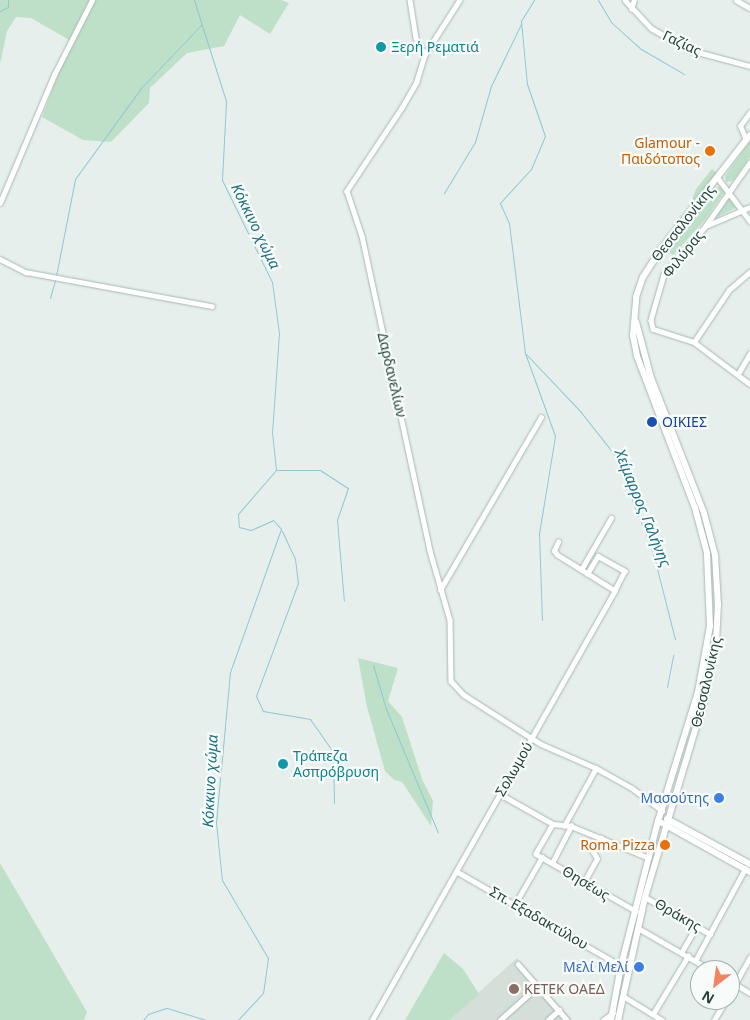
<!DOCTYPE html>
<meta charset="utf-8">
<style>
body{margin:0}
#map{position:relative;width:750px;height:1020px;overflow:hidden;background:#e6efeb;font-family:"Noto Sans",sans-serif}
div>[style]{position:absolute}
.built>*{inset:0;background:#d4dfda}
.green>*{inset:0;background:#bfe0c8}
.stream>*{height:1px;margin:-0.5px;padding:0 0.5px;transform-origin:0.5px;border-radius:0.5px;background:#8ec9d4}
.roads{filter:drop-shadow(0 0 1px #a8b8b2) drop-shadow(0 0 1px #a8b8b2)}
.minor>*{height:4.5px;margin:-2.25px;padding:0 2.25px;transform-origin:2.25px;border-radius:2.25px;background:#fff}
.secondary>*{height:6px;margin:-3px;padding:0 3px;transform-origin:3px;border-radius:3px;background:#fff}
.dots>*{width:14px;height:14px;translate:-50% -50%;box-sizing:border-box;border:2px solid #f7fbf9;border-radius:50%}
span{translate:-50% -50%;white-space:nowrap;text-align:center;line-height:1.15;-webkit-text-stroke:4.5px #f7fbf9;paint-order:stroke}
.street-label{font-size:14px;color:#24423a}
.culture-label{font-size:14px;color:#0d838f}
.left{translate:0 -50%;text-align:left}
.food-label{font-size:14px;color:#c56008}
.right{translate:-100% -50%;text-align:right}
.transit-label{font-size:14px;color:#164399}
.shop-label{font-size:14px;color:#366cbe}
.education-label{font-size:14px;color:#785e54}
.water-label{font-size:15px;color:#1c6f80;font-style:italic}
.north{position:absolute;left:690px;top:960px;width:50px;height:50px;box-sizing:border-box;background:#f7fbf9;border:1px solid #a3b1ad;border-radius:50%;rotate:210deg;font-size:14px;font-weight:700;line-height:20px;text-align:center;color:#24423a}
.north::after{content:'';display:block;margin:auto;width:18px;height:22px;background:#f4845f;clip-path:polygon(50% 0,100% 100%,50% 72%,0 100%)}
</style>
<div id="map">
<div class="built">
<div style="clip-path:polygon(517px 958px,572px 1020px,448px 1020px)"></div>
</div>
<div class="green">
<div style="clip-path:polygon(0 0,281px 0,289px 3px,270px 34px,240px 15px,224px 46px,187px 53px,150px 88px,149px 103px,111px 142px,83px 140px,42px 117px,71px 41px,31px 18px,16px 17px,7px 31px,0 64px)"></div>
<div style="clip-path:polygon(750px 141px,750px 157px,733px 181px,726px 182px,725px 176px)"></div>
<div style="clip-path:polygon(712px 169px,717px 173px,688px 210px,696px 189px)"></div>
<div style="clip-path:polygon(719px 186px,725px 191px,705px 220px,673px 255px,666px 249px)"></div>
<div style="clip-path:polygon(728px 196px,737px 207px,713px 219px)"></div>
<div style="clip-path:polygon(358px 658px,398px 668px,388px 701px,402px 717px,422px 779px,433px 801px,431px 826px,402px 782px,394px 780px,385px 771px,367px 707px)"></div>
<div style="clip-path:polygon(0 863px,87px 1012px,84px 1020px,0 1020px)"></div>
<div style="clip-path:polygon(444px 953px,463px 969px,479px 994px,449px 1020px,405px 1020px)"></div>
</div>
<div class="stream">
<div style="left:194px;top:0;width:106px;rotate:72.4deg"></div>
<div style="left:226px;top:101px;width:79px;rotate:92.9deg"></div>
<div style="left:222px;top:180px;width:114px;rotate:63.9deg"></div>
<div style="left:272px;top:282px;width:51px;rotate:82.2deg"></div>
<div style="left:279px;top:333px;width:99px;rotate:94deg"></div>
<div style="left:272px;top:432px;width:38px;rotate:84deg"></div>
<div style="left:276px;top:470px;width:58px;rotate:130.8deg"></div>
<div style="left:238px;top:514px;width:13px;rotate:86deg"></div>
<div style="left:239px;top:527px;width:12px;rotate:14deg"></div>
<div style="left:251px;top:530px;width:24px;rotate:-24deg"></div>
<div style="left:273px;top:520px;width:12px;rotate:48deg"></div>
<div style="left:281px;top:529px;width:152px;rotate:109.6deg"></div>
<div style="left:230px;top:672px;width:152px;rotate:95.3deg"></div>
<div style="left:216px;top:823px;width:57px;rotate:84deg"></div>
<div style="left:222px;top:880px;width:91px;rotate:59.5deg"></div>
<div style="left:268px;top:958px;width:35px;rotate:98deg"></div>
<div style="left:263px;top:993px;width:37px;rotate:133deg"></div>
<div style="left:534px;top:0;width:25px;rotate:122deg"></div>
<div style="left:521px;top:21px;width:63px;rotate:84.6deg"></div>
<div style="left:527px;top:84px;width:55px;rotate:70.9deg"></div>
<div style="left:545px;top:136px;width:36px;rotate:113deg"></div>
<div style="left:531px;top:169px;width:46px;rotate:132.4deg"></div>
<div style="left:500px;top:203px;width:22px;rotate:66deg"></div>
<div style="left:509px;top:223px;width:131px;rotate:83deg"></div>
<div style="left:525px;top:353px;width:88px;rotate:70.1deg"></div>
<div style="left:555px;top:436px;width:99px;rotate:99.3deg"></div>
<div style="left:539px;top:534px;width:86px;rotate:88deg"></div>
<div style="left:598px;top:0;width:27px;rotate:59deg"></div>
<div style="left:612px;top:23px;width:39px;rotate:42deg"></div>
<div style="left:641px;top:49px;width:50px;rotate:30.2deg"></div>
<div style="left:0;top:11px;width:9px;rotate:-27deg"></div>
<div style="left:8px;top:7px;width:7px;rotate:-90deg"></div>
<div style="left:444px;top:193px;width:60px;rotate:-58.7deg"></div>
<div style="left:475px;top:142px;width:58px;rotate:-74.1deg"></div>
<div style="left:491px;top:86px;width:69px;rotate:-64.2deg"></div>
<div style="left:56px;top:276px;width:99px;rotate:-78.9deg"></div>
<div style="left:75px;top:179px;width:112px;rotate:-54deg"></div>
<div style="left:141px;top:88px;width:88px;rotate:-46.4deg"></div>
<div style="left:50px;top:298px;width:19px;rotate:-74deg"></div>
<div style="left:526px;top:354px;width:79px;rotate:46.5deg"></div>
<div style="left:580px;top:411px;width:55px;rotate:51.7deg"></div>
<div style="left:614px;top:454px;width:106px;rotate:68.5deg"></div>
<div style="left:653px;top:553px;width:89px;rotate:75.7deg"></div>
<div style="left:276px;top:470px;width:44px"></div>
<div style="left:320px;top:470px;width:33px;rotate:33deg"></div>
<div style="left:348px;top:488px;width:34px;rotate:109deg"></div>
<div style="left:337px;top:520px;width:81px;rotate:85.1deg"></div>
<div style="left:282px;top:531px;width:31px;rotate:65deg"></div>
<div style="left:295px;top:559px;width:24px;rotate:83deg"></div>
<div style="left:298px;top:583px;width:121px;rotate:110.4deg"></div>
<div style="left:256px;top:696px;width:17px;rotate:65deg"></div>
<div style="left:263px;top:711px;width:48px;rotate:9.7deg"></div>
<div style="left:310px;top:719px;width:40px;rotate:55.1deg"></div>
<div style="left:333px;top:752px;width:51px;rotate:88.9deg"></div>
<div style="left:373px;top:665px;width:46px;rotate:73.5deg"></div>
<div style="left:386px;top:709px;width:134px;rotate:67.2deg"></div>
<div style="left:667px;top:687px;width:33px;rotate:-79deg"></div>
<div style="left:143px;top:1020px;width:8px;rotate:-50deg"></div>
<div style="left:148px;top:1014px;width:20px;rotate:-18deg"></div>
<div style="left:167px;top:1008px;width:41px;rotate:17.1deg"></div>
</div>
<div class="roads">
<div class="minor">
<div style="left:410px;top:0;width:38px;rotate:81deg"></div>
<div style="left:416px;top:38px;width:19px;rotate:62deg"></div>
<div style="left:460px;top:0;width:65px;rotate:122.5deg"></div>
<div style="left:425px;top:55px;width:28px;rotate:107deg"></div>
<div style="left:417px;top:82px;width:30px;rotate:120deg"></div>
<div style="left:402px;top:108px;width:100px;rotate:123.5deg"></div>
<div style="left:347px;top:191px;width:47px;rotate:71.6deg"></div>
<div style="left:362px;top:236px;width:322px;rotate:77.8deg"></div>
<div style="left:430px;top:551px;width:72px;rotate:73.8deg"></div>
<div style="left:450px;top:620px;width:61px;rotate:89.1deg"></div>
<div style="left:451px;top:681px;width:19px;rotate:47deg"></div>
<div style="left:464px;top:695px;width:91px;rotate:32.5deg"></div>
<div style="left:541px;top:744px;width:60px;rotate:23.6deg"></div>
<div style="left:596px;top:768px;width:41px;rotate:29.1deg"></div>
<div style="left:632px;top:788px;width:38px;rotate:37deg"></div>
<div style="left:625px;top:0;width:38px;rotate:47deg"></div>
<div style="left:651px;top:28px;width:24px;rotate:30deg"></div>
<div style="left:672px;top:40px;width:25px;rotate:27deg"></div>
<div style="left:694px;top:51px;width:58px;rotate:15deg"></div>
<div style="left:736px;top:0;width:16px;rotate:30deg"></div>
<div style="left:631px;top:9px;width:9px;rotate:-72deg"></div>
<div style="left:746px;top:140px;width:15px;rotate:-113deg"></div>
<div style="left:740px;top:126px;width:17px;rotate:-54deg"></div>
<div style="left:750px;top:163px;width:77px;rotate:124.9deg"></div>
<div style="left:706px;top:226px;width:65px;rotate:130.6deg"></div>
<div style="left:664px;top:275px;width:47px;rotate:106.1deg"></div>
<div style="left:651px;top:320px;width:9px;rotate:77deg"></div>
<div style="left:653px;top:329px;width:43px;rotate:17.6deg"></div>
<div style="left:694px;top:342px;width:70px;rotate:36.9deg"></div>
<div style="left:718px;top:178px;width:54px;rotate:53.3deg"></div>
<div style="left:0;top:203px;width:139px;rotate:-67.1deg"></div>
<div style="left:54px;top:75px;width:84px;rotate:-63.1deg"></div>
<div style="left:708px;top:225px;width:46px;rotate:-23.2deg"></div>
<div style="left:0;top:259px;width:29px;rotate:27deg"></div>
<div style="left:26px;top:272px;width:189px;rotate:10.4deg"></div>
<div style="left:694px;top:342px;width:63px;rotate:-56.1deg"></div>
<div style="left:729px;top:290px;width:28px;rotate:-41deg"></div>
<div style="left:738px;top:374px;width:24px;rotate:-60deg"></div>
<div style="left:581px;top:570px;width:60px;rotate:-60deg"></div>
<div style="left:587px;top:574px;width:21px;rotate:-59deg"></div>
<div style="left:598px;top:556px;width:31px;rotate:29deg"></div>
<div style="left:625px;top:571px;width:22px;rotate:117deg"></div>
<div style="left:440px;top:590px;width:200px;rotate:-59.7deg"></div>
<div style="left:500px;top:794px;width:61px;rotate:29.5deg"></div>
<div style="left:553px;top:824px;width:18px;rotate:6deg"></div>
<div style="left:571px;top:826px;width:84px;rotate:22.3deg"></div>
<div style="left:553px;top:824px;width:34px;rotate:120deg"></div>
<div style="left:536px;top:854px;width:115px;rotate:29.7deg"></div>
<div style="left:564px;top:826px;width:66px;rotate:-61.1deg"></div>
<div style="left:552px;top:863px;width:42px;rotate:-62.8deg"></div>
<div style="left:456px;top:871px;width:190px;rotate:29.9deg"></div>
<div style="left:584px;top:882px;width:26px;rotate:-61deg"></div>
<div style="left:597px;top:859px;width:8px;rotate:-120deg"></div>
<div style="left:593px;top:852px;width:16px;rotate:-60deg"></div>
<div style="left:645px;top:897px;width:75px;rotate:29.6deg"></div>
<div style="left:515px;top:904px;width:54px;rotate:-60.1deg"></div>
<div style="left:638px;top:928px;width:84px;rotate:29.9deg"></div>
<div style="left:681px;top:953px;width:32px;rotate:-60deg"></div>
<div style="left:695px;top:961px;width:105px;rotate:-61.5deg"></div>
<div style="left:518px;top:964px;width:74px;rotate:48.8deg"></div>
<div style="left:730px;top:981px;width:23px;rotate:31deg"></div>
<div style="left:730px;top:993px;width:41px;rotate:-60.9deg"></div>
<div style="left:623px;top:996px;width:46px;rotate:31.6deg"></div>
<div style="left:653px;top:1014px;width:68px;rotate:-58.9deg"></div>
<div style="left:372px;top:1020px;width:493px;rotate:-60.5deg"></div>
<div style="left:615px;top:591px;width:68px;rotate:-148.2deg"></div>
<div style="left:557px;top:555px;width:5px;rotate:-127deg"></div>
<div style="left:554px;top:551px;width:10px;rotate:-66deg"></div>
<div style="left:500px;top:1020px;width:51px;rotate:-41.8deg"></div>
<div style="left:548px;top:1020px;width:15px;rotate:-42deg"></div>
<div style="left:603px;top:1020px;width:12px;rotate:-35deg"></div>
<div style="left:714px;top:1020px;width:23px;rotate:-59deg"></div>
</div>
<div class="secondary">
<div style="left:667px;top:819px;width:94px;rotate:28.5deg"></div>
<div style="left:662px;top:823px;width:101px;rotate:29.1deg"></div>
<div style="left:611px;top:1020px;width:55px;rotate:-79.5deg"></div>
<div style="left:621px;top:966px;width:150px;rotate:-75.7deg"></div>
<div style="left:658px;top:821px;width:135px;rotate:-72.8deg"></div>
<div style="left:698px;top:692px;width:67px;rotate:-79.7deg"></div>
<div style="left:710px;top:626px;width:73px;rotate:-92.4deg"></div>
<div style="left:707px;top:553px;width:47px;rotate:-104.9deg"></div>
<div style="left:695px;top:508px;width:163px;rotate:-110.9deg"></div>
<div style="left:637px;top:356px;width:21px;rotate:-101deg"></div>
<div style="left:633px;top:335px;width:38px;rotate:-85deg"></div>
<div style="left:636px;top:297px;width:21px;rotate:-71deg"></div>
<div style="left:643px;top:277px;width:35px;rotate:-57deg"></div>
<div style="left:662px;top:248px;width:143px;rotate:-52.1deg"></div>
<div style="left:618px;top:1020px;width:126px;rotate:-77.6deg"></div>
<div style="left:645px;top:897px;width:206px;rotate:-73.3deg"></div>
<div style="left:704px;top:700px;width:59px;rotate:-78.3deg"></div>
<div style="left:716px;top:642px;width:37px;rotate:-87deg"></div>
<div style="left:718px;top:605px;width:50px;rotate:-93.4deg"></div>
<div style="left:715px;top:555px;width:43px;rotate:-104.7deg"></div>
<div style="left:704px;top:513px;width:145px;rotate:-111.4deg"></div>
<div style="left:651px;top:378px;width:58px;rotate:-105deg"></div>
</div>
</div>
<div class="dots">
<div style="left:381px;top:47px;background:#0f9aa8"></div>
<div style="left:710px;top:151px;background:#e8710a"></div>
<div style="left:652px;top:422px;background:#1a4fb4"></div>
<div style="left:283px;top:764px;background:#0f9aa8"></div>
<div style="left:719px;top:798px;background:#3f7fe0"></div>
<div style="left:665px;top:845px;background:#e8710a"></div>
<div style="left:639px;top:967px;background:#3f7fe0"></div>
<div style="left:514px;top:989px;background:#8d6e63"></div>
</div>
<div class="street-label">
<span style="left:682px;top:43px;rotate:25deg">Γαζίας</span>
<span style="left:683px;top:223px;rotate:-52deg">Θεσσαλονίκης</span>
<span style="left:683px;top:254px;rotate:-51deg">Φιλύρας</span>
<span style="left:392px;top:375px;rotate:77deg">Δαρδανελίων</span>
<span style="left:706px;top:682px;rotate:-77deg">Θεσσαλονίκης</span>
<span style="left:514px;top:769px;rotate:-60deg">Σολωμού</span>
<span style="left:586px;top:883px;rotate:31deg">Θησέως</span>
<span style="left:678px;top:915px;rotate:30deg">Θράκης</span>
<span style="left:539px;top:918px;rotate:30deg">Σπ. Εξαδακτύλου</span>
</div>
<div class="culture-label">
<span class="left" style="left:391px;top:47px">Ξερή Ρεματιά</span>
<span class="left" style="left:293px;top:764px">Τράπεζα<br>Ασπρόβρυση</span>
</div>
<div class="food-label">
<span class="right" style="left:700px;top:151px">Glamour -<br>Παιδότοπος</span>
<span class="right" style="left:655px;top:845px">Roma Pizza</span>
</div>
<div class="transit-label">
<span class="left" style="left:662px;top:422px">ΟΙΚΙΕΣ</span>
</div>
<div class="shop-label">
<span class="right" style="left:709px;top:798px">Μασούτης</span>
<span class="right" style="left:629px;top:967px">Μελί Μελί</span>
</div>
<div class="education-label">
<span class="left" style="left:524px;top:989px">ΚΕΤΕΚ ΟΑΕΔ</span>
</div>
<div class="water-label">
<span style="left:256px;top:226px;rotate:64deg">Κόκκινο χώμα</span>
<span style="left:643px;top:508px;rotate:68deg">Χείμαρρος Γαλήνης</span>
<span style="left:210px;top:781px;rotate:-87deg">Κόκκινο χώμα</span>
</div>
<div class="north">N</div>
</div>
